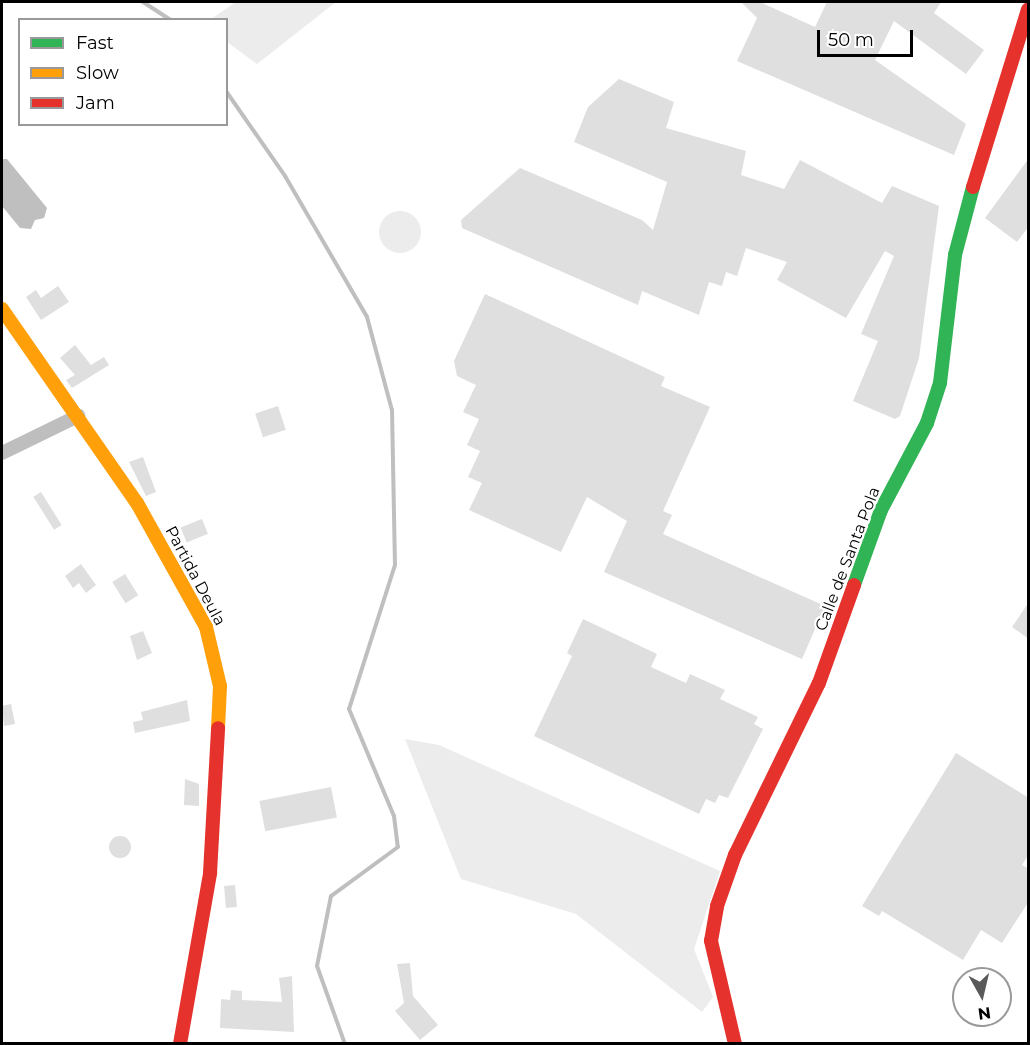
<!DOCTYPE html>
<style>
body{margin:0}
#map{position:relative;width:1030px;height:1045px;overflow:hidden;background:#fff;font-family:Montserrat,sans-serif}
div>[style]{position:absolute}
.green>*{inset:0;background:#ececec}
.round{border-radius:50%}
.water>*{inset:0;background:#bfbfbf}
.stream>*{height:4px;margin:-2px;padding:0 2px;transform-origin:2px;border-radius:2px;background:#bfbfbf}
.building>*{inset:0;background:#dfdfdf;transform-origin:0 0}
.street>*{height:14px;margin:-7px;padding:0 7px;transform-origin:7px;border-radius:7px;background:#bebebe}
.fast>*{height:14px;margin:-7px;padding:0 7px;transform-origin:7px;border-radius:7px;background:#30b455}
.slow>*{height:14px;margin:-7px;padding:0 7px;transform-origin:7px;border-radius:7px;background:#ff9f0a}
.jam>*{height:14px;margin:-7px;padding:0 7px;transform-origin:7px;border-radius:7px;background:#e5322d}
span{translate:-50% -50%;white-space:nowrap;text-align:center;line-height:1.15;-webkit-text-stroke:4.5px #fff;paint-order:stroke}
.street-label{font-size:16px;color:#000}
.frame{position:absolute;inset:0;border:3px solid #000;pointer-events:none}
.legend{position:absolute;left:18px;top:18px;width:210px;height:108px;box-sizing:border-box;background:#fff;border:2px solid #999;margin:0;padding:8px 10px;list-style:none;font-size:18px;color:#000}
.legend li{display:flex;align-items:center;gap:12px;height:30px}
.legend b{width:30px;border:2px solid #999}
.north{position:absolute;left:952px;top:967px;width:60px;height:60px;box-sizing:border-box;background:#fff;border:2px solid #999;border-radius:50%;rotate:172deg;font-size:16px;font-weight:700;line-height:24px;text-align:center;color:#000}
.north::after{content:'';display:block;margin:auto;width:21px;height:27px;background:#595959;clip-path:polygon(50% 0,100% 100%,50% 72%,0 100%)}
.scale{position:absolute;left:817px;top:30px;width:96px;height:27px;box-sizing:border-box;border:3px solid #000;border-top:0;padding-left:8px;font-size:18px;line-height:21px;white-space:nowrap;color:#000;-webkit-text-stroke:4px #fff;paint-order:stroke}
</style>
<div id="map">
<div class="green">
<div style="clip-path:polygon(236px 2px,336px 2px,257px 64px,227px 42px,226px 20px,211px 19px)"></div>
<div class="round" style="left:379px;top:211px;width:42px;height:42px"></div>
<div style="clip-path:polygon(405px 739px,439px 745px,720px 871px,694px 949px,713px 997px,702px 1012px,576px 914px,461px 879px)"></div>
</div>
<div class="water">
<div style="clip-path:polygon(2px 159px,7px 159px,47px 208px,44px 218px,35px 220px,31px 229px,20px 228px,2px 206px)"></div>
</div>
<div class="stream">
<div style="left:143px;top:2px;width:33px;rotate:33deg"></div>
<div style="left:226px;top:91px;width:103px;rotate:55.2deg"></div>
<div style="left:285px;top:176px;width:163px;rotate:59.8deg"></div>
<div style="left:367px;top:317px;width:96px;rotate:75deg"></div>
<div style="left:392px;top:410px;width:155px;rotate:88.9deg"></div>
<div style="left:395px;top:565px;width:151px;rotate:107.7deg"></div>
<div style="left:349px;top:709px;width:116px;rotate:67.2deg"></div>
<div style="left:394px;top:816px;width:31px;rotate:83deg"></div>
<div style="left:398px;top:847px;width:83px;rotate:143.8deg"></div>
<div style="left:331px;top:896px;width:71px;rotate:101.3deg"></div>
<div style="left:317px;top:966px;width:83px;rotate:70.3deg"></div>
</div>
<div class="building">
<div style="clip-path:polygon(741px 2px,760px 2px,815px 27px,827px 2px,941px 2px,934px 13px,984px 50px,966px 74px,894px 21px,875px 60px,966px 124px,954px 155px,737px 61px,757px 18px)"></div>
<div style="clip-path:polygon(619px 79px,674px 102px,666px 128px,746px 151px,741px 175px,784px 189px,800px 160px,882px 203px,892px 186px,939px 206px,919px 358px,900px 416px,895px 419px,853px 401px,878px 341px,861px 334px,894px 256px,885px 251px,846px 318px,777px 280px,787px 262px,746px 248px,737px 276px,726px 272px,722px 286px,709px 282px,699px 315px,642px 291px,638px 305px,462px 228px,461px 220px,520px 168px,642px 220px,653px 230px,667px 182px,574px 142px,588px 107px)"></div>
<div style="clip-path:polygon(1029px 158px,1029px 226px,1017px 242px,985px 218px)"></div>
<div style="clip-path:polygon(58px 286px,69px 302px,41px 320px,26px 297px,36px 290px,41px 298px)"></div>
<div style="clip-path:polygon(485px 294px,665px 377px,661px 386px,710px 407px,663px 511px,672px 515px,663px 534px,825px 606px,802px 659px,604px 572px,627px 521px,587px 497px,561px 552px,469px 510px,482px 483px,468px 477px,480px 451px,467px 445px,479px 419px,463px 412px,476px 385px,457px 376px,454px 361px)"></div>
<div style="clip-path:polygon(75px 345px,91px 365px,104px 357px,109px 365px,72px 388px,66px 380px,75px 375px,60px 358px)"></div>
<div style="left:278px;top:406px;width:25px;height:24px;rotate:72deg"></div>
<div style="clip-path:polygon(143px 457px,156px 492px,146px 496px,129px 462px)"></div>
<div style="left:41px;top:492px;width:39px;height:9px;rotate:58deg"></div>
<div style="left:202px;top:519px;width:16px;height:23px;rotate:68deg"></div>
<div style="clip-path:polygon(81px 564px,96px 585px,86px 593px,79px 583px,73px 588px,65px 576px)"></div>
<div style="left:125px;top:574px;width:25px;height:15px;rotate:58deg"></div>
<div style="clip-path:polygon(1029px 602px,1029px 639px,1012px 627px)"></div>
<div style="clip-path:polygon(583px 619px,657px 654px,651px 667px,686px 683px,690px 674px,725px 690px,720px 699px,758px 717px,754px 724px,763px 729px,728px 798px,719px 795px,715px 803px,706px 799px,699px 814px,534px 736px,572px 656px,567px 653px)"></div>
<div style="clip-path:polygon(143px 631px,152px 653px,137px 660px,130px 636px)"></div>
<div style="clip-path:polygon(187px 700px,190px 721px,135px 733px,133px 722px,143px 720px,141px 712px)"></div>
<div style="clip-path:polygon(11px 704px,15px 724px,4px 726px,2px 706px)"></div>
<div style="clip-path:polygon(956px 753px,1029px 798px,1029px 854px,1022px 865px,1029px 869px,1029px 901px,1002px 943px,981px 930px,963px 960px,882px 911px,879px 916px,862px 906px)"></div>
<div style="clip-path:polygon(185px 779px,199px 784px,199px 806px,184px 805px)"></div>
<div style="left:331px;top:787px;width:31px;height:73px;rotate:79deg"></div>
<div class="round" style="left:109px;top:836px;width:22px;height:22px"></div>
<div style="left:235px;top:885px;width:22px;height:11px;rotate:85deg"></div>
<div style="clip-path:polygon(410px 963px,413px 996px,438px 1025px,420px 1040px,395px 1011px,404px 1003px,397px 964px)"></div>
<div style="clip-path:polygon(292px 976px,294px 1032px,220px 1028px,221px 999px,230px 1000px,231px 990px,242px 991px,242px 1000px,282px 1002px,279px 978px)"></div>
</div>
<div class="street">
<div style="left:2px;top:453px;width:85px;rotate:-26deg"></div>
</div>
<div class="fast">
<div style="left:854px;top:585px;width:80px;rotate:-70.2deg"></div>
<div style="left:881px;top:510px;width:98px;rotate:-62.1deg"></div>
<div style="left:927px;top:423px;width:42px;rotate:-72deg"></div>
<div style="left:940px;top:383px;width:129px;rotate:-83.3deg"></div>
<div style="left:955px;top:255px;width:70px;rotate:-75.2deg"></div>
</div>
<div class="slow">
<div style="left:2px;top:309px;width:236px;rotate:55.2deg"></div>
<div style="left:137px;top:503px;width:142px;rotate:60.9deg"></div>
<div style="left:206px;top:627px;width:61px;rotate:76.7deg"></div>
<div style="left:220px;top:686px;width:42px;rotate:92.7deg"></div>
</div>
<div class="jam">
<div style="left:973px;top:187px;width:186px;rotate:-72.8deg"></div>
<div style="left:180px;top:1044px;width:174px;rotate:-80deg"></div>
<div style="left:210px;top:873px;width:145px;rotate:-86.8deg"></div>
<div style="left:735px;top:1044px;width:106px;rotate:-103.1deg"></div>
<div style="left:711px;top:941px;width:36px;rotate:-80deg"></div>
<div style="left:717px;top:906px;width:54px;rotate:-70.6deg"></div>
<div style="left:735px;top:855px;width:191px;rotate:-64deg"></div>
<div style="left:819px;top:683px;width:104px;rotate:-70.3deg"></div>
</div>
<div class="street-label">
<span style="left:848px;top:559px;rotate:-69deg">Calle de Santa Pola</span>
<span style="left:195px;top:576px;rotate:62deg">Partida Deula</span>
</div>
<div class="frame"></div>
<ul class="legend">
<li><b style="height:8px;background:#30b455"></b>Fast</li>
<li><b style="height:8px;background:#ff9f0a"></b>Slow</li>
<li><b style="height:8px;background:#e5322d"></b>Jam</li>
</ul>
<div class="north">N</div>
<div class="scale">50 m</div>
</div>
